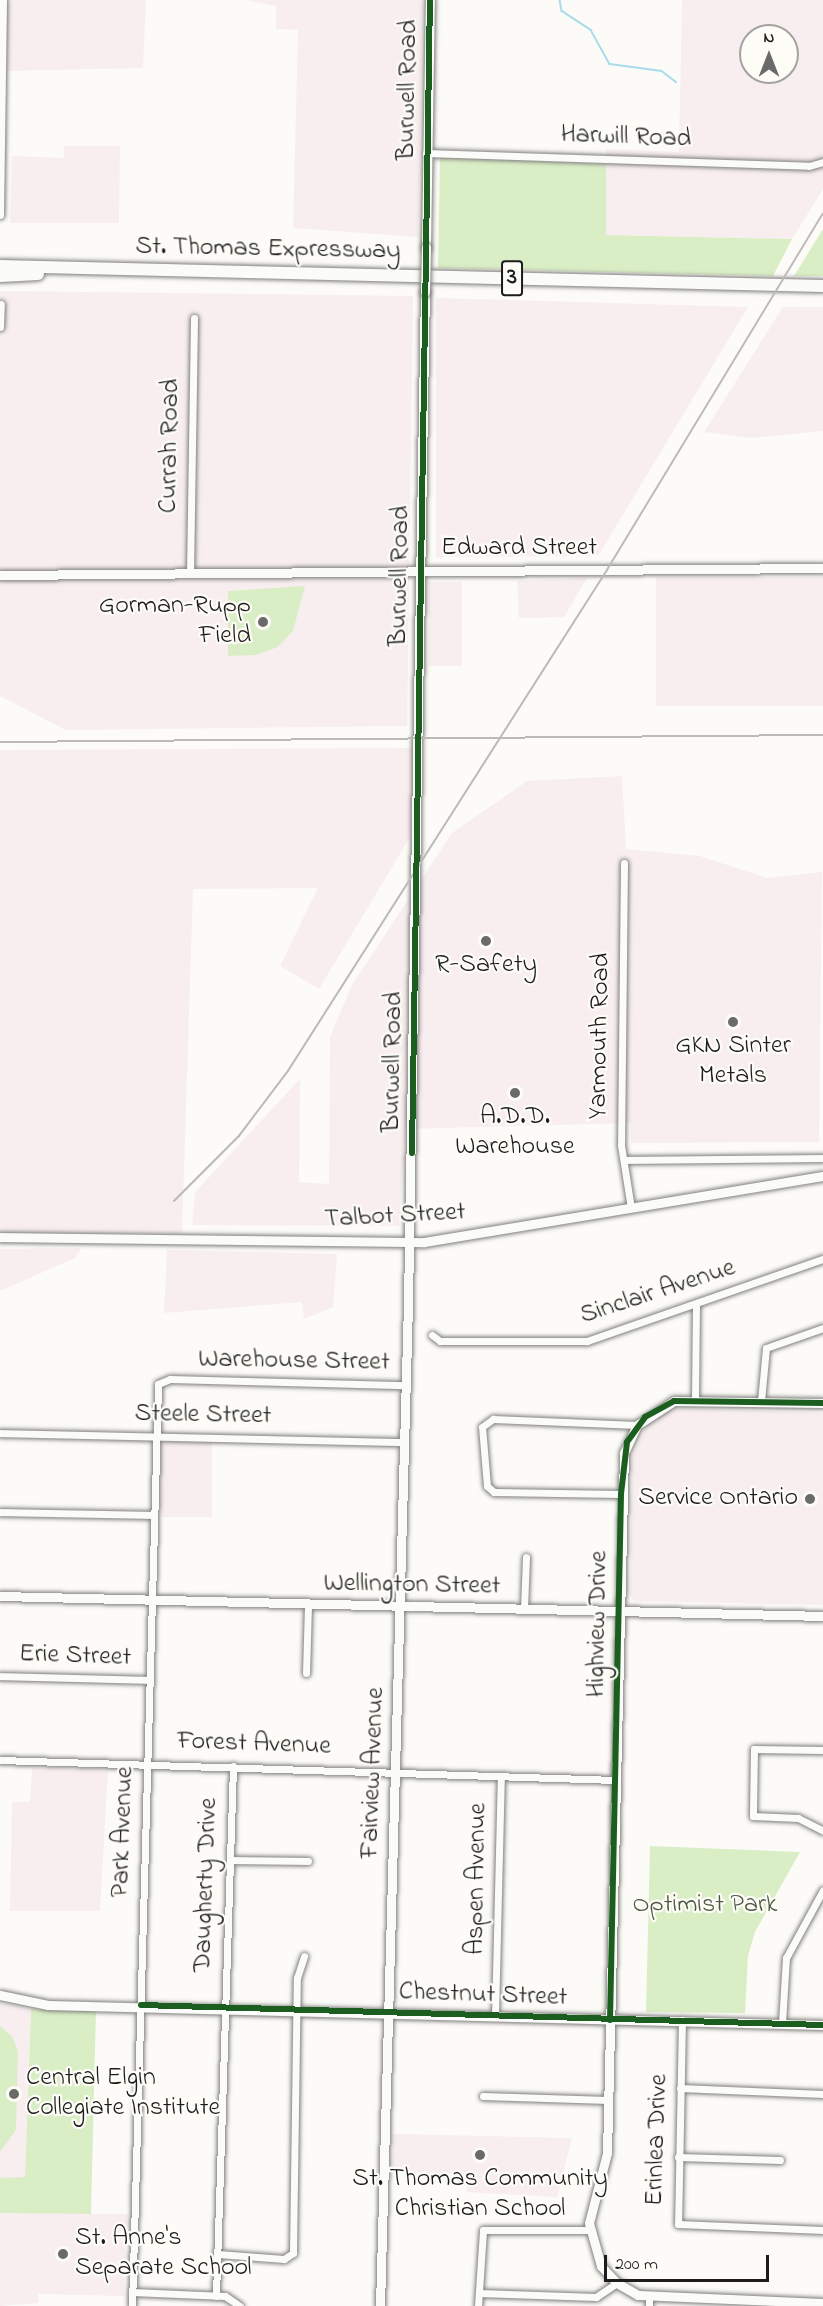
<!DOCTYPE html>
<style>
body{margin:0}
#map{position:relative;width:823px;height:2306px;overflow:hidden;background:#fcfbf8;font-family:"Indie Flower",sans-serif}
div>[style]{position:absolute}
.built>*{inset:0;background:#f8eef0;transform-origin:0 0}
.green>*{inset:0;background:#daeec6}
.stream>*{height:1.5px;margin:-0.75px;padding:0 0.75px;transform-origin:0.75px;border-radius:0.75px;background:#a8dcea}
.roads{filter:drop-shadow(0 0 2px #81807f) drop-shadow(0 0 2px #81807f)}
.street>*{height:7px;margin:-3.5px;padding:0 3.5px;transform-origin:3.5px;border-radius:3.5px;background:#fbfbf9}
.secondary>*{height:9px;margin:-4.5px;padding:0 4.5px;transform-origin:4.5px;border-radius:4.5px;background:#fbfbf9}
.highway>*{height:12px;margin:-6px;padding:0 6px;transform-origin:6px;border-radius:6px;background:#fbfbf9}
.rail>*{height:1.5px;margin:-0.75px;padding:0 0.75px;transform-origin:0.75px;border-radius:0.75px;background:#bbbab8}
.bridges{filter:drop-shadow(0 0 2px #81807f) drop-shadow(0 0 2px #81807f)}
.secondary-bridge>*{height:9px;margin:-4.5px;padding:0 4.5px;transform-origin:4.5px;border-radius:4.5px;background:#fbfbf9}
.cycleway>*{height:6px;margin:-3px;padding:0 3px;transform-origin:3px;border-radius:3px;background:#1b5e20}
.dots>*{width:16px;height:16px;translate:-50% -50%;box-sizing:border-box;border:3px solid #fdfcf7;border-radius:50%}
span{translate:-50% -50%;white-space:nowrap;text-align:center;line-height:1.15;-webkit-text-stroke:4.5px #fdfcf7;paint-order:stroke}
.shield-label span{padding:2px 4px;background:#fdfcf7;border:2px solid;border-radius:4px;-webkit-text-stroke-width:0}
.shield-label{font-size:24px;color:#1c1c1c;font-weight:700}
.street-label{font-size:26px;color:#1c1c1c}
.poi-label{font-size:26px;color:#1c1c1c}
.right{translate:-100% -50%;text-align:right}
.left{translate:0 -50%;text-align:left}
.park-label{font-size:26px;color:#4d5843}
.north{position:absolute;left:739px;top:24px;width:60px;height:60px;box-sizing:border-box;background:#fdfcf7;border:2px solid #a3a29f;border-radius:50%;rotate:0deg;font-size:16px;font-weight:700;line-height:24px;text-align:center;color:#1c1c1c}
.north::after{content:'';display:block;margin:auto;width:21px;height:27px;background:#6a6a69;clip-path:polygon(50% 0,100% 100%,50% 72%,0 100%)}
.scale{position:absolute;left:604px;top:2255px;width:165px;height:27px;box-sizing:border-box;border:3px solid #1c1c1c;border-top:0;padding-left:8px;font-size:18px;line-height:21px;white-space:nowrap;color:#1c1c1c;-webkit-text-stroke:4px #fdfcf7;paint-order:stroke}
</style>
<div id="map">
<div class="built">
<div style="clip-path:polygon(0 0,146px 0,143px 68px,9px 71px,0 62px)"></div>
<div style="clip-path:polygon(245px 0,423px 0,418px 237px,293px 228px,298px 30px,276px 29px,276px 6px)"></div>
<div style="clip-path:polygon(evenodd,682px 0,823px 0,823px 189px,792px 239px,605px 235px,606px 149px,679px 152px,682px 0,751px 36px,787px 36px,787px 72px,751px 72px,751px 36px)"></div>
<div style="clip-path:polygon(64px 146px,120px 146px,119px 223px,10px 223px,12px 156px,64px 158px)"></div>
<div style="clip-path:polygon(0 291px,413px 296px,407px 726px,66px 730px,0 696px)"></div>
<div style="clip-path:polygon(436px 298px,437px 298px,748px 307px,598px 556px,436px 557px)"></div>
<div style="clip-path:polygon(783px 307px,823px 307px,823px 431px,752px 438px,704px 432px)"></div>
<div style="left:656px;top:577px;width:167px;height:129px"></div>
<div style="clip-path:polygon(587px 578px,564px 617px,519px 618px,517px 581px)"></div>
<div style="left:429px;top:582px;width:33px;height:84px"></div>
<div style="clip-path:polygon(415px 748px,410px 837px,319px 989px,280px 966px,318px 888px,193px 889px,182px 1233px,0 1233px,0 750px)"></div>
<div style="clip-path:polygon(622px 776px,626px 849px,700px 856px,767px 878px,822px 872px,819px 1142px,631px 1143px,631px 1123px,405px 1129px,399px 1226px,192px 1225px,195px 1192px,300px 1079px,299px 1182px,329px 1184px,330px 1037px,352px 985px,452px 833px,527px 781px)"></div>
<div style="clip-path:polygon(81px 1248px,75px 1258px,0 1291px,0 1249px)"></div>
<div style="clip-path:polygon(167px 1250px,337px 1254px,333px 1307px,304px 1319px,302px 1302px,164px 1313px)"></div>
<div style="clip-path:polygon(673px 1408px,823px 1413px,823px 1605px,634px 1601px,630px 1596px,632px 1457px,646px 1426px)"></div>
<div style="left:161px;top:1442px;width:51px;height:75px"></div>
<div style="clip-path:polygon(32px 1768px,108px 1769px,100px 1911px,10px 1911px,12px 1802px,30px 1802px)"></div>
<div style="clip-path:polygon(0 2003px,31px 2009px,25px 2178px,0 2178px)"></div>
<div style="clip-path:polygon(393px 2134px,572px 2138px,557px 2197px,467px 2192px,467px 2174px,392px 2172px)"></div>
<div style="clip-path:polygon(0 2213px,127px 2214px,124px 2296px,38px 2294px,38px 2303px,0 2306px)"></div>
</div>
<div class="green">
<div style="clip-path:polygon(440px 157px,606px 164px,606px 235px,792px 239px,773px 276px,438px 268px)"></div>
<div style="clip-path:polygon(823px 229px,823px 276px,794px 276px)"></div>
<div style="clip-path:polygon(305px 586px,293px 631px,278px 647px,255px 655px,228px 656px,228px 591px)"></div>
<div style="clip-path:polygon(650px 1846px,800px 1852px,755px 1932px,748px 1956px,745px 2013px,646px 2012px)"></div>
<div style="clip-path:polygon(31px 2009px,96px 2011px,91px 2214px,0 2213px,0 2178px,25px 2177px)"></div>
<div style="clip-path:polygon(0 2026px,12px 2036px,18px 2051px,16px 2130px,0 2152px)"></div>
</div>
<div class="stream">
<div style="left:560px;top:0;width:11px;rotate:80deg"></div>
<div style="left:562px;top:11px;width:35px;rotate:33deg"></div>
<div style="left:591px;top:30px;width:39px;rotate:61deg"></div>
<div style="left:610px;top:64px;width:52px;rotate:7.7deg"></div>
<div style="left:662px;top:71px;width:18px;rotate:38deg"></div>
</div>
<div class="roads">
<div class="street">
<div style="left:426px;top:153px;width:383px;rotate:1.9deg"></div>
<div style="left:809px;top:166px;width:15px;rotate:-16deg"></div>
<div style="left:0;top:215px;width:215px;rotate:-89.2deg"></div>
<div style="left:0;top:327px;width:23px;rotate:-88deg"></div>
<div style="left:190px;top:574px;width:256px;rotate:-89.1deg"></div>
<div style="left:624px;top:863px;width:282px;rotate:90.6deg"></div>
<div style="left:621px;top:1145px;width:64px;rotate:81deg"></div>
<div style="left:624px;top:1160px;width:199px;rotate:-0.6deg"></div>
<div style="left:432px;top:1335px;width:10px;rotate:37deg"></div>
<div style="left:440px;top:1341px;width:147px"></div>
<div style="left:587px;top:1341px;width:250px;rotate:-19.2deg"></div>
<div style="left:695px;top:1399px;width:94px;rotate:-89.4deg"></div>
<div style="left:761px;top:1401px;width:53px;rotate:-84.6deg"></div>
<div style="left:766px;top:1348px;width:60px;rotate:-19.3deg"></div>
<div style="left:0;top:1433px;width:404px;rotate:1.3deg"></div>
<div style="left:621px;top:1494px;width:127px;rotate:-179.1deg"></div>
<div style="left:494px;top:1492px;width:9px;rotate:-139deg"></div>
<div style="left:487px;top:1486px;width:59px;rotate:-94.8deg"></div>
<div style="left:482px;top:1427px;width:14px;rotate:-36deg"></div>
<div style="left:493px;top:1419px;width:144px;rotate:2.4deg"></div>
<div style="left:0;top:1512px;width:153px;rotate:1.1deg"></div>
<div style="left:524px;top:1609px;width:52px;rotate:-87.8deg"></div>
<div style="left:306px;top:1673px;width:68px;rotate:-88.3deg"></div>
<div style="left:0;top:1676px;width:149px;rotate:1.5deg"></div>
<div style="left:823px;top:1750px;width:69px;rotate:-179.2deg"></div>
<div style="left:754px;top:1749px;width:67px;rotate:90.9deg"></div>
<div style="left:753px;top:1816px;width:45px;rotate:2.5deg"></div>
<div style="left:798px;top:1818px;width:28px;rotate:27deg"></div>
<div style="left:0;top:1760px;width:615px;rotate:1.86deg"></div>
<div style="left:230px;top:1860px;width:78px;rotate:0.7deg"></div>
<div style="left:495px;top:2016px;width:238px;rotate:-88.6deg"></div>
<div style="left:682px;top:2020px;width:204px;rotate:91.1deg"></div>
<div style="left:678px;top:2224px;width:145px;rotate:2.4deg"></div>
<div style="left:782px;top:2023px;width:65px;rotate:-86.5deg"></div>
<div style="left:786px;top:1958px;width:77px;rotate:-61.4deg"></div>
<div style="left:680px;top:2088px;width:143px;rotate:2.4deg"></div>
<div style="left:483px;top:2096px;width:125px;rotate:1.8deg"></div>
<div style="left:678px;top:2157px;width:102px;rotate:1.7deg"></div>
<div style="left:218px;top:2254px;width:66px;rotate:4.3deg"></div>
<div style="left:284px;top:2259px;width:11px;rotate:-34deg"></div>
<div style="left:293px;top:2253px;width:275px;rotate:-89.2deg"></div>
<div style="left:297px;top:1978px;width:23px;rotate:-72deg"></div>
<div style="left:132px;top:2292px;width:93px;rotate:2.5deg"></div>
<div style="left:225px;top:2296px;width:18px;rotate:34deg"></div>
<div style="left:479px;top:2293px;width:117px;rotate:2deg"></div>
<div style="left:596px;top:2297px;width:25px;rotate:-34deg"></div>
<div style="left:216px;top:2296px;width:530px;rotate:-88.16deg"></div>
<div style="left:132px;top:2306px;width:922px;rotate:-88.38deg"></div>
<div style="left:158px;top:1384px;width:13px;rotate:-23deg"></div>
<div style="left:170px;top:1379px;width:236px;rotate:1.5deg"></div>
<div style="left:478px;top:2306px;width:76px;rotate:-86.2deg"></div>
<div style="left:483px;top:2230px;width:106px"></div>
<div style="left:649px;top:2306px;width:9px;rotate:-90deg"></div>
</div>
<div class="secondary">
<div style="left:426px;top:247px;width:247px;rotate:-89.1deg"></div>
<div style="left:0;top:575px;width:823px;rotate:-0.49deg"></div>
<div style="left:0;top:1237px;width:424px;rotate:0.7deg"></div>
<div style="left:424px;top:1242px;width:404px;rotate:-9.4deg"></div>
<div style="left:823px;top:1403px;width:149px;rotate:-179.2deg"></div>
<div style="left:674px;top:1401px;width:44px;rotate:147deg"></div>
<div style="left:637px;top:1425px;width:31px;rotate:115deg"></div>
<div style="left:624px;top:1453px;width:700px;rotate:91.39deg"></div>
<div style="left:607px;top:2153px;width:72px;rotate:104.4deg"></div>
<div style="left:589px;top:2223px;width:45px;rotate:74.4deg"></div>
<div style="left:601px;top:2266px;width:23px;rotate:47deg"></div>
<div style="left:617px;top:2283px;width:24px;rotate:30deg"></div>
<div style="left:638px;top:2295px;width:185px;rotate:2.5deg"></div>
<div style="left:0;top:1596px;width:823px;rotate:1.39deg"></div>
<div style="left:0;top:1995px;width:49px;rotate:11.8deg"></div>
<div style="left:48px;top:2005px;width:775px;rotate:1.48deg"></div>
<div style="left:380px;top:2306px;width:1003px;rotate:-88.4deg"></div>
<div style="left:408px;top:1303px;width:1011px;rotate:-89.04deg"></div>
</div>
<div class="highway">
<div style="left:0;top:266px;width:823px;rotate:1.39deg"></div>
<div style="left:0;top:276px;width:38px;rotate:-3deg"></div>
</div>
</div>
<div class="rail">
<div style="left:0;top:742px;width:823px;rotate:-0.49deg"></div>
<div style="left:174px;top:1201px;width:92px;rotate:-45deg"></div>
<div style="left:239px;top:1136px;width:81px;rotate:-53deg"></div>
<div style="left:288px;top:1071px;width:594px;rotate:-57.51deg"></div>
<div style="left:607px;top:570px;width:416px;rotate:-58.8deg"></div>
</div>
<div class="bridges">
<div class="secondary-bridge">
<div style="left:425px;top:292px;width:45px;rotate:-88.7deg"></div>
</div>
</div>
<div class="cycleway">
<div style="left:412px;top:1153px;width:1153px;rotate:-89.11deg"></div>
<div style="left:141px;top:2005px;width:682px;rotate:1.68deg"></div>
<div style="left:610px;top:2020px;width:526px;rotate:-88.8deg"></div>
<div style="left:621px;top:1494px;width:52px;rotate:-83.4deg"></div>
<div style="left:627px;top:1442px;width:31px;rotate:-54deg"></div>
<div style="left:645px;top:1417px;width:33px;rotate:-29deg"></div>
<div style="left:674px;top:1401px;width:149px;rotate:0.8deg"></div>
</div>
<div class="dots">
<div style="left:263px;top:622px;background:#6a6a69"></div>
<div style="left:486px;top:941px;background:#6a6a69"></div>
<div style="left:733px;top:1022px;background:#6a6a69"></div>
<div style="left:515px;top:1093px;background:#6a6a69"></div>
<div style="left:810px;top:1499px;background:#6a6a69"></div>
<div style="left:14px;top:2094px;background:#6a6a69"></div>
<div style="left:480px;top:2155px;background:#6a6a69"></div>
<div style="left:63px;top:2254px;background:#6a6a69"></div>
</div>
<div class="shield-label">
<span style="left:512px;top:278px">3</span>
</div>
<div class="street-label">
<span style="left:409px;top:90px;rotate:-89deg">Burwell Road</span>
<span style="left:626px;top:138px;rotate:2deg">Harwill Road</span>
<span style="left:268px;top:250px;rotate:1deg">St. Thomas Expressway</span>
<span style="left:171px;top:446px;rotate:-89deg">Currah Road</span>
<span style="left:519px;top:549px">Edward Street</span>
<span style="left:401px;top:576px;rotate:-89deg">Burwell Road</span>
<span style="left:601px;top:1036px;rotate:-89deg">Yarmouth Road</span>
<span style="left:394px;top:1062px;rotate:-89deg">Burwell Road</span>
<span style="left:395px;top:1217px;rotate:-3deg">Talbot Street</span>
<span style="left:658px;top:1293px;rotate:-18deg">Sinclair Avenue</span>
<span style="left:294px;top:1362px;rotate:1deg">Warehouse Street</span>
<span style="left:203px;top:1416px;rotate:1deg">Steele Street</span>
<span style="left:412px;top:1586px;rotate:1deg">Wellington Street</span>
<span style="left:599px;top:1624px;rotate:-89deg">Highview Drive</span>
<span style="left:75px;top:1657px;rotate:2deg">Erie Street</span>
<span style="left:254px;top:1745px;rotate:2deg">Forest Avenue</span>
<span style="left:374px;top:1773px;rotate:-88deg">Fairview Avenue</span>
<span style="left:124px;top:1832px;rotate:-88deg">Park Avenue</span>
<span style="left:478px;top:1879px;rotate:-89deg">Aspen Avenue</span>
<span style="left:207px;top:1885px;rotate:-88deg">Daugherty Drive</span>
<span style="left:483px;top:1996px;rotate:2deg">Chestnut Street</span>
<span style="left:658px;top:2140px;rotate:-88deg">Erinlea Drive</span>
</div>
<div class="poi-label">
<span class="right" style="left:251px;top:622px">Gorman-Rupp<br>Field</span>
<span style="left:486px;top:966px">R-Safety</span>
<span style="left:733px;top:1062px">GKN Sinter<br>Metals</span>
<span style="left:515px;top:1133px">A.D.D.<br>Warehouse</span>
<span class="right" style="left:798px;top:1499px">Service Ontario</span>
<span class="left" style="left:26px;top:2094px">Central Elgin<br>Collegiate Institute</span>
<span style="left:480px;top:2195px">St. Thomas Community<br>Christian School</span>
<span class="left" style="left:75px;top:2254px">St. Anne's<br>Separate School</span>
</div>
<div class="park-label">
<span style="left:705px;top:1906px">Optimist Park</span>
</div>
<div class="north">N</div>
<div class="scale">200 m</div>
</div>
